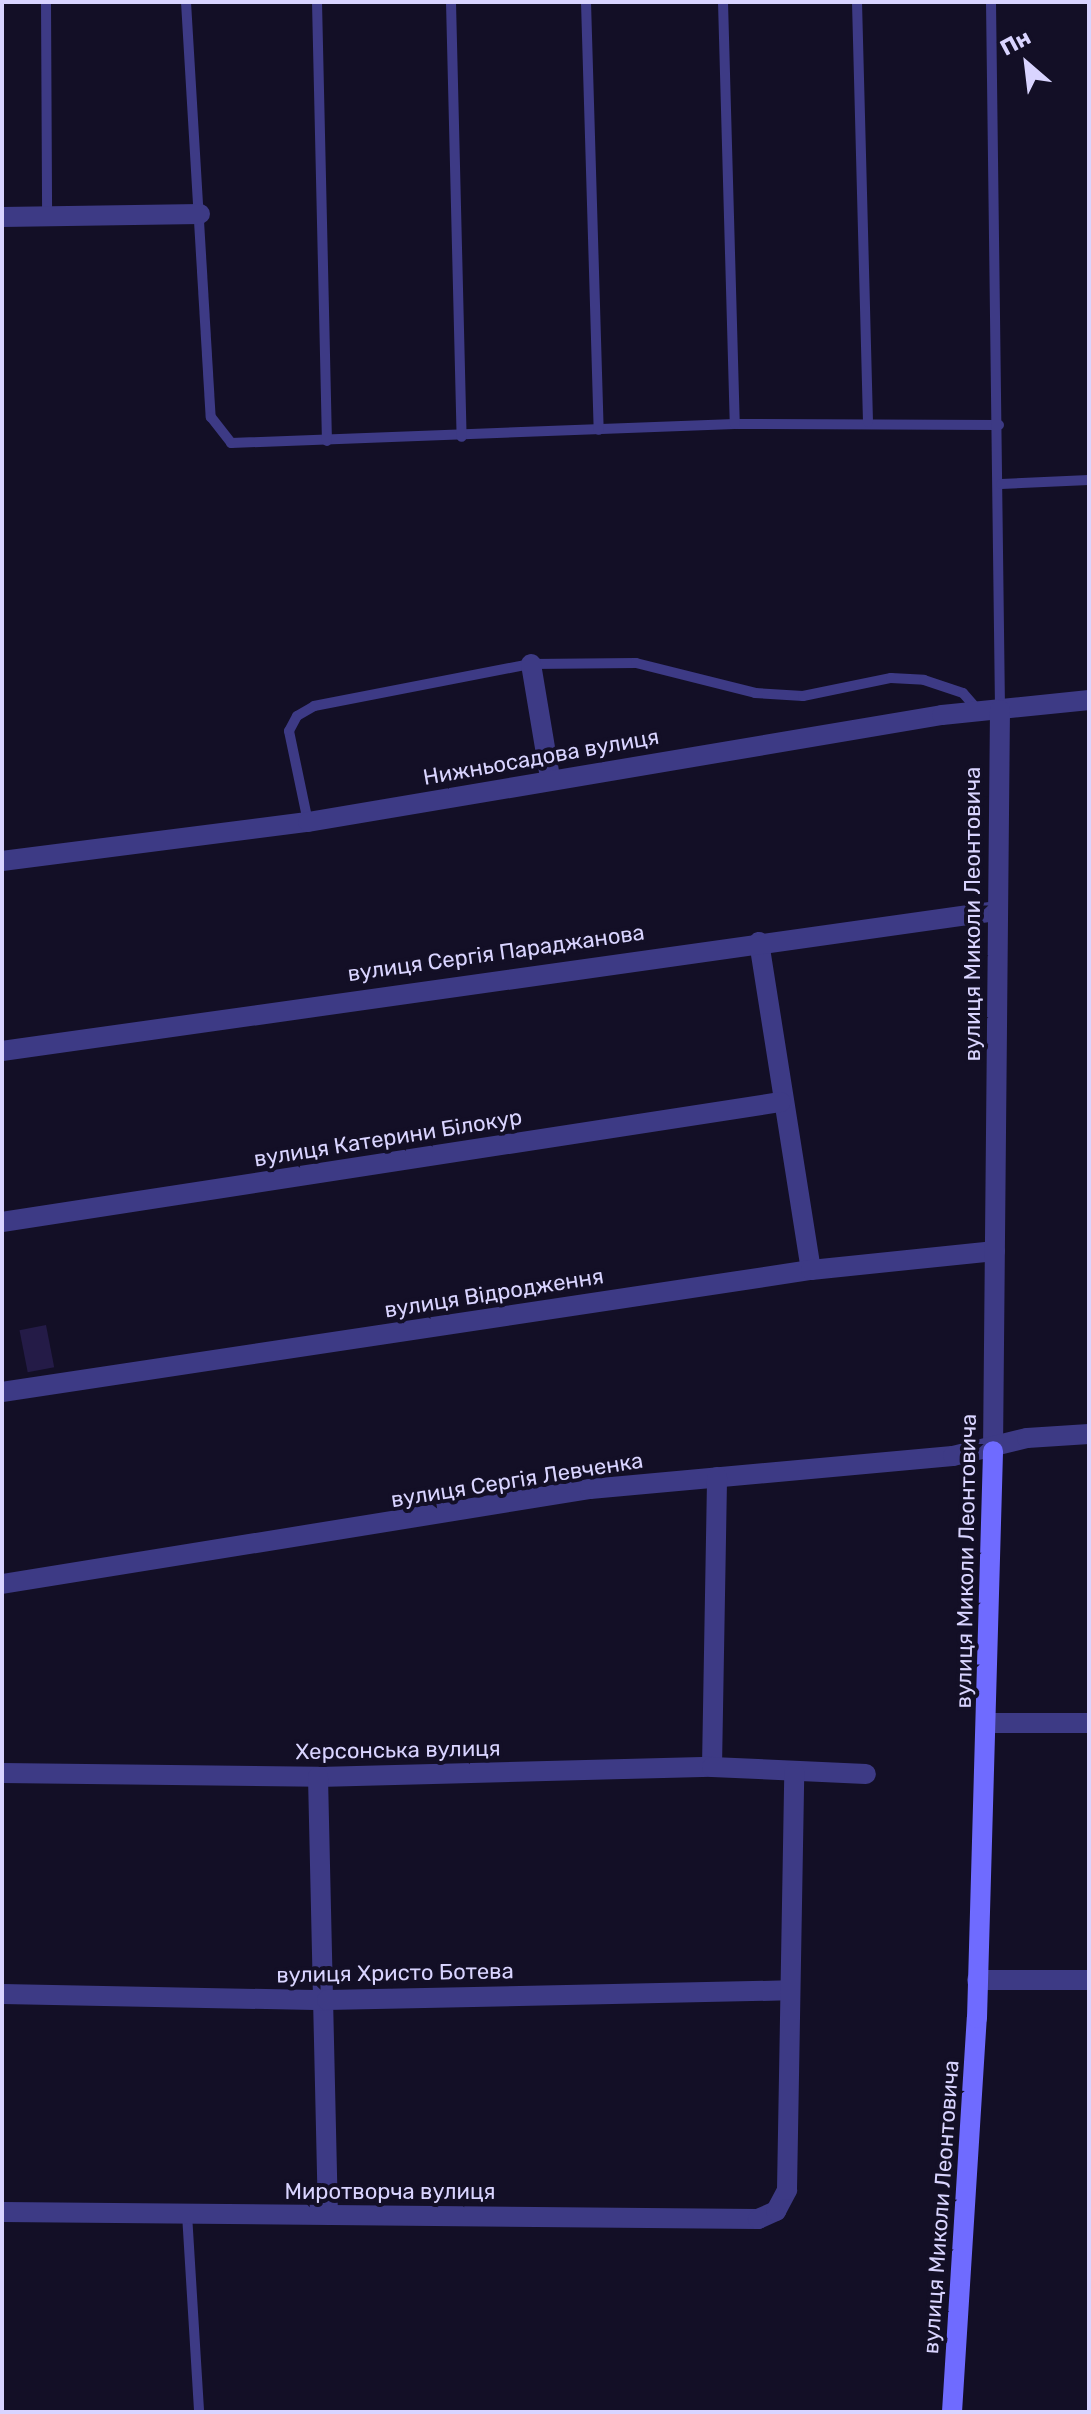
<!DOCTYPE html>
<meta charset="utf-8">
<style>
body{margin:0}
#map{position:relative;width:1091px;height:2414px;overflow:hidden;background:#130f26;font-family:Rubik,sans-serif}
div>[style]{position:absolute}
.building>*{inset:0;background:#241b47;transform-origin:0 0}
.lane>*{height:10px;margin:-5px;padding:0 5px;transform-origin:5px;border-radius:5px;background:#3d3a85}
.street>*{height:20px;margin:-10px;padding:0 10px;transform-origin:10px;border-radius:10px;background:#3d3a85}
.secondary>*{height:20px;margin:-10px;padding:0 10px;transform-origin:10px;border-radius:10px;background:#6f6bff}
span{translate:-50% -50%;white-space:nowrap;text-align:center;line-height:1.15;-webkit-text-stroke:8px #130f26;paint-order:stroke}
.street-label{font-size:22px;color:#d9d4ff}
.frame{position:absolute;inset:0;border:4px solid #d9d4ff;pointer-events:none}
.north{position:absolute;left:987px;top:24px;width:80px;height:80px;-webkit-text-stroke:6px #130f26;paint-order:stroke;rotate:332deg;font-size:22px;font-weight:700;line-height:32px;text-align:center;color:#d9d4ff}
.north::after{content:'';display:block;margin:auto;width:28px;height:36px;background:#d9d4ff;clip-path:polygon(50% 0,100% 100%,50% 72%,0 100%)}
</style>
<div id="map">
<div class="building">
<div style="left:46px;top:1325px;width:43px;height:27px;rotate:79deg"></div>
</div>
<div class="lane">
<div style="left:46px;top:2px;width:214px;rotate:89.7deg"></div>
<div style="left:186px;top:2px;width:416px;rotate:86.6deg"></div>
<div style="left:211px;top:417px;width:33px;rotate:52deg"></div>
<div style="left:231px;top:443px;width:504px;rotate:-2.16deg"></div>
<div style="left:735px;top:424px;width:264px;rotate:0.2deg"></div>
<div style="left:317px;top:2px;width:439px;rotate:88.7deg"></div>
<div style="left:451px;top:2px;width:435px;rotate:88.6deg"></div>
<div style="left:586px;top:2px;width:428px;rotate:88.3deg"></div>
<div style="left:723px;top:2px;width:422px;rotate:88.4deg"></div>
<div style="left:857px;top:2px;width:420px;rotate:88.5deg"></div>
<div style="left:991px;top:2px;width:708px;rotate:89.27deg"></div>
<div style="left:1001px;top:484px;width:88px;rotate:-2.6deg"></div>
<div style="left:308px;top:822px;width:93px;rotate:-101.8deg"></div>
<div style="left:289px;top:731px;width:17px;rotate:-62deg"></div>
<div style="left:297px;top:716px;width:20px;rotate:-30deg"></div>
<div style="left:314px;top:706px;width:221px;rotate:-11deg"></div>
<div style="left:531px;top:664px;width:105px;rotate:-0.5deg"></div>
<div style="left:636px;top:663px;width:123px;rotate:14.1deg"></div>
<div style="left:755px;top:693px;width:48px;rotate:3.6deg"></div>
<div style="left:803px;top:696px;width:90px;rotate:-11.6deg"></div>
<div style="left:891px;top:678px;width:33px;rotate:3deg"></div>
<div style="left:924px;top:680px;width:41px;rotate:18.4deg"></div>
<div style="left:963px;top:693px;width:23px;rotate:49deg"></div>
<div style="left:187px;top:2214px;width:198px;rotate:86.5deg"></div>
</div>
<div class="street">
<div style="left:2px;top:217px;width:198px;rotate:-0.9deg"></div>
<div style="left:531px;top:664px;width:116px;rotate:80.5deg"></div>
<div style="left:2px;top:861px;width:308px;rotate:-7.3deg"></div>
<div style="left:308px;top:822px;width:643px;rotate:-9.58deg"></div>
<div style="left:942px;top:715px;width:148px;rotate:-5.8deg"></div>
<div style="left:759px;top:942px;width:332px;rotate:81deg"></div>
<div style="left:2px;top:1051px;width:1005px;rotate:-8.01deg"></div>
<div style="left:2px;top:1222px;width:788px;rotate:-8.76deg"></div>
<div style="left:2px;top:1392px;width:818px;rotate:-8.58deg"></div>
<div style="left:811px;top:1270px;width:185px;rotate:-5.9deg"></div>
<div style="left:993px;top:1451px;width:741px;rotate:-89.46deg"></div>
<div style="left:2px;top:1584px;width:596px;rotate:-9.18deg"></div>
<div style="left:590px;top:1489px;width:364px;rotate:-5.2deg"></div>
<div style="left:953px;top:1456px;width:76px;rotate:-13.7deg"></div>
<div style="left:1027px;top:1438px;width:62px;rotate:-3.7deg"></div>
<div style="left:987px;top:1723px;width:102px"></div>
<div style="left:712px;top:1767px;width:290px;rotate:-89deg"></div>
<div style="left:2px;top:1773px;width:316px;rotate:0.7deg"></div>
<div style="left:318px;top:1777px;width:394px;rotate:-1.5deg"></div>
<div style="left:712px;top:1767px;width:154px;rotate:2.6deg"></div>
<div style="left:318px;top:1777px;width:438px;rotate:88.7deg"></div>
<div style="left:977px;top:1980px;width:112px"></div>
<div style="left:2px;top:1994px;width:325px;rotate:1.1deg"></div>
<div style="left:327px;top:2000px;width:461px;rotate:-1.2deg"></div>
<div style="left:2px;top:2212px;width:756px;rotate:0.53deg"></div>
<div style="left:758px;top:2219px;width:20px;rotate:-24deg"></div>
<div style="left:776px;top:2211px;width:24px;rotate:-62deg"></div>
<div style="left:787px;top:2190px;width:418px;rotate:-89deg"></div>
</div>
<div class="secondary">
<div style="left:952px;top:2412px;width:395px;rotate:-86.4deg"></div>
<div style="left:977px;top:2018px;width:567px;rotate:-88.38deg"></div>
</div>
<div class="street-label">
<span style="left:541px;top:757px;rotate:-10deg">Нижньосадова вулиця</span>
<span style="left:973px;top:914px;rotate:-90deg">вулиця Миколи Леонтовича</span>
<span style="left:496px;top:953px;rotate:-8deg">вулиця Сергія Параджанова</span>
<span style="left:388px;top:1138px;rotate:-9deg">вулиця Катерини Білокур</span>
<span style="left:494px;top:1293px;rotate:-9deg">вулиця Відродження</span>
<span style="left:517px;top:1480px;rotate:-9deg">вулиця Сергія Левченка</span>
<span style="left:966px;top:1561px;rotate:-89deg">вулиця Миколи Леонтовича</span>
<span style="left:398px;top:1750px;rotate:-1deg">Херсонська вулиця</span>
<span style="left:395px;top:1973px;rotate:-1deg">вулиця Христо Ботева</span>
<span style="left:390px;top:2192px">Миротворча вулиця</span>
<span style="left:941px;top:2207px;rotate:-86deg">вулиця Миколи Леонтовича</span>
</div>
<div class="frame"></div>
<div class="north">Пн</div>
</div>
